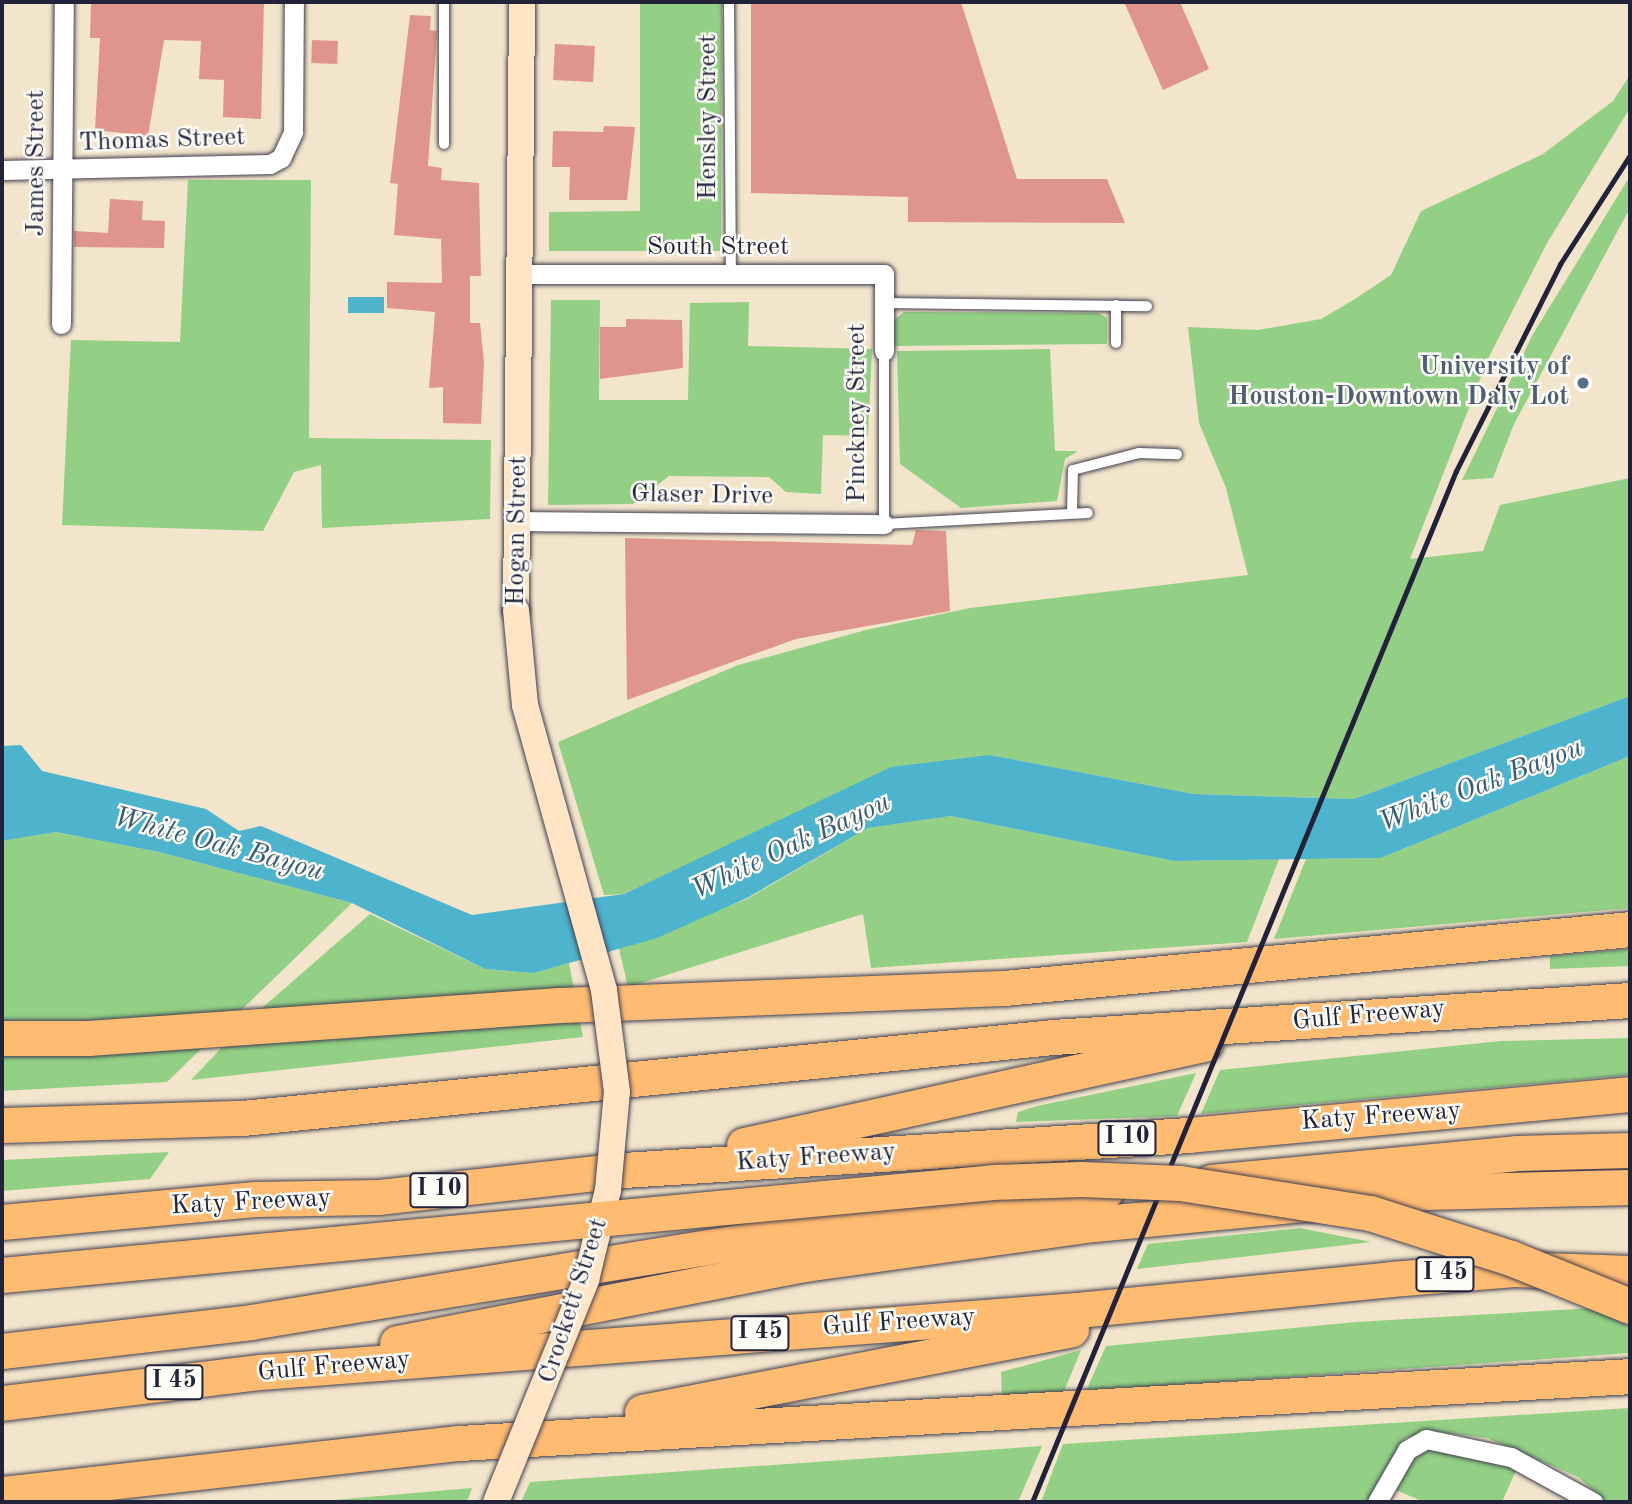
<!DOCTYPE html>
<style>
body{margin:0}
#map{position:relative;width:1632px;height:1504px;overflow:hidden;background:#f2e5cb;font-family:"Old Standard TT",serif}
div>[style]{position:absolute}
.green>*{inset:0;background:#93d085}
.water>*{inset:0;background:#4eb3cd;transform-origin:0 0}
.building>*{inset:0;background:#df958c;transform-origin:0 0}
.roads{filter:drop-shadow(0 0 2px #413f51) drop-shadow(0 0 2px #413f51)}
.service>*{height:10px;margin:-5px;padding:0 5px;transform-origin:5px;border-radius:5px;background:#fff}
.minor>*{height:19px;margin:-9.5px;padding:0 9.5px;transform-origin:9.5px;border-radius:9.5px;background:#fff}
.secondary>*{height:26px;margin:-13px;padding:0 13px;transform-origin:13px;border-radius:13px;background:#ffe4c6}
.motorway>*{height:35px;margin:-17.5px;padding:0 17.5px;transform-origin:17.5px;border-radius:17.5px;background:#ffbb71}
.rail>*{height:5px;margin:-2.5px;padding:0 2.5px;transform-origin:2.5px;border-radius:2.5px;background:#22223b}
.bridges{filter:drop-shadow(0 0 2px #413f51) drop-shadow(0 0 2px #413f51)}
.secondary-bridge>*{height:26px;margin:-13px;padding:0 13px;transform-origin:13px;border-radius:13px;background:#ffe4c6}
.motorway-bridge>*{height:35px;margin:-17.5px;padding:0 17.5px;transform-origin:17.5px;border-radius:17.5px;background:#ffbb71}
.dots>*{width:19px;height:19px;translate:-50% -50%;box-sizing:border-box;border:4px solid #fdfcf7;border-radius:50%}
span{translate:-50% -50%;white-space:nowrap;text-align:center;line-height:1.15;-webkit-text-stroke:5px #fdfcf7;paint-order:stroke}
.shield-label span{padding:2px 5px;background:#fdfcf7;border:2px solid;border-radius:5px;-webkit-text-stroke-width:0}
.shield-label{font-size:24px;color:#22223b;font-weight:700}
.street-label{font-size:26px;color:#22223b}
.service-label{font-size:26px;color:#4e5e75;font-weight:700}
.right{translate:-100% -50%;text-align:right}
.water-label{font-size:28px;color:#345c75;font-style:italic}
.frame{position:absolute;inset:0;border:4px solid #22223b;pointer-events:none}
</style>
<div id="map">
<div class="green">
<div style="clip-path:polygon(640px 2px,722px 2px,721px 251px,549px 251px,549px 212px,640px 211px)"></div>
<div style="clip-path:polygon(1630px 75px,1630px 108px,1547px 243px,1488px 359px,1410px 559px,1483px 551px,1500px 505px,1630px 478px,1630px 696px,1354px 799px,1194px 794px,990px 755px,795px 817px,623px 894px,604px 895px,558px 742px,738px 665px,866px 630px,970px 608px,1248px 575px,1226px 488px,1199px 423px,1188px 327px,1258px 330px,1321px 319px,1355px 299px,1391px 275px,1421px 211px,1543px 154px,1613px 101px)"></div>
<div style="clip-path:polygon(1630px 176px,1630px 208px,1514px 424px,1493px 478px,1462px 480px,1533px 334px)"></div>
<div style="clip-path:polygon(188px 180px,311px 180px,309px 438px,491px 440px,490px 519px,322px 528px,321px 465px,294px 472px,263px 531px,62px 525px,71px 340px,180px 342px)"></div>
<div style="clip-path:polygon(551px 300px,600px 300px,599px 400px,688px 400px,690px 303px,749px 302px,748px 346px,872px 349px,868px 436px,823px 435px,821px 494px,786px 492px,769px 477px,669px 476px,633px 504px,548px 505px)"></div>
<div style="clip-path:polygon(904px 312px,1099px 313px,1107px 318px,1107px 344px,894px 346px,894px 320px)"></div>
<div style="clip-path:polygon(1050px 349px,1055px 451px,1078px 451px,1065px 459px,1057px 501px,961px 508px,900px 464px,897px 351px)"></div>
<div style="clip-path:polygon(1630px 756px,1630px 908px,1274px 939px,1306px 859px,1381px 858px)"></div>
<div style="clip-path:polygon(951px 816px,1174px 861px,1279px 859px,1247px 942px,871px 968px,863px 914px,628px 987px,619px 949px,747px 899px,868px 828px)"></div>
<div style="clip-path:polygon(54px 832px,159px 852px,352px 903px,167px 1082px,2px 1091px,2px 841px)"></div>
<div style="clip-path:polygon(370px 914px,485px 969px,534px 973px,569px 963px,583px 1037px,191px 1080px,247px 1021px)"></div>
<div style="clip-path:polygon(1630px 949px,1630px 966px,1550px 969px,1550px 956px)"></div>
<div style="clip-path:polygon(1630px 1038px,1630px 1075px,1201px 1114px,1220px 1070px,1501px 1041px)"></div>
<div style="clip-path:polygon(1196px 1073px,1177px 1116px,1016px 1122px,1018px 1112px,1037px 1106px)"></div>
<div style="clip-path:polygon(169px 1152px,150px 1179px,2px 1191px,2px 1160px)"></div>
<div style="clip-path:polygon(1300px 1228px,1371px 1242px,1137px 1269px,1148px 1244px)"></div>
<div style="clip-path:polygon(1594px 1308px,1630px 1324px,1630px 1353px,1086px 1391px,1106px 1346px,1356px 1322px)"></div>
<div style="clip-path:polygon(1081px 1350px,1063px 1394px,1002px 1397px,1001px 1372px)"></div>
<div style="clip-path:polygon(1630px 1408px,1630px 1502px,1607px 1502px,1578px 1477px,1487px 1438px,1429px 1431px,1405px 1438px,1367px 1502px,1041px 1502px,1063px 1444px)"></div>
<div style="clip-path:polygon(1430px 1445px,1518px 1466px,1502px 1502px,1424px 1502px,1396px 1490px,1412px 1454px)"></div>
<div style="clip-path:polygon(1042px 1446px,1018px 1502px,521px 1502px,530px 1482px)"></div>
<div style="clip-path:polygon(472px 1488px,467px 1502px,310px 1502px)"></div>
</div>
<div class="water">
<div style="left:348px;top:297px;width:36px;height:16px"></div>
<div style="clip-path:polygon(1630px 696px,1630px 756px,1381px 858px,1174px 861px,951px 816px,868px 828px,747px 898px,657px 938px,534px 973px,485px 969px,352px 903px,159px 852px,55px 832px,2px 841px,2px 746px,21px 745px,42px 771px,206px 809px,239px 831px,261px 826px,472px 915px,624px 894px,891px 767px,990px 755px,1194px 794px,1354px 799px)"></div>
</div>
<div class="building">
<div style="clip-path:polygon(91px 2px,264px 2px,261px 119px,223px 117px,224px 80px,199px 79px,201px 41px,164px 40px,148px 136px,95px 130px,100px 38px,90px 38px)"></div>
<div style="clip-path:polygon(751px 2px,961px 2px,1017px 179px,1107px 179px,1125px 223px,908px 222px,908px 197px,751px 193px)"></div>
<div style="clip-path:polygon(1124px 2px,1180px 2px,1209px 69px,1163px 90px)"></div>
<div style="clip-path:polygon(410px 15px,431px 16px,430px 30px,437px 31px,428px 166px,442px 168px,441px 180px,479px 183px,481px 276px,470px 276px,470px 323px,480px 323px,484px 362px,481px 424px,443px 423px,443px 387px,429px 388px,435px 312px,387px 308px,387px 282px,442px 283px,441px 239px,394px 235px,398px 184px,390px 183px)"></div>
<div style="left:312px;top:40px;width:26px;height:23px;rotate:2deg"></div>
<div style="left:555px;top:44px;width:40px;height:36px;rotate:3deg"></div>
<div style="clip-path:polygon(604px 126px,635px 127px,627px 200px,569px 200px,570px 167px,552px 167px,553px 131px,603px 132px)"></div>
<div style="clip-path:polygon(110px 199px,143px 201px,142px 220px,165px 221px,164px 248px,74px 247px,74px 231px,108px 233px)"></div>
<div style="clip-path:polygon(626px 319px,682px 320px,683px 368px,600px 379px,600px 327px,626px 327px)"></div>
<div style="clip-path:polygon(916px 530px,946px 531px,950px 611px,796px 639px,627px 700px,625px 538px,912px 545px)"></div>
</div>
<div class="roads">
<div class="service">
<div style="left:444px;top:2px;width:142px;rotate:90deg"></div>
<div style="left:729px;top:2px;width:272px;rotate:89.6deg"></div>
<div style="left:884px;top:303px;width:263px;rotate:0.7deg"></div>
<div style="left:1116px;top:305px;width:38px;rotate:90deg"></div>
<div style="left:884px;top:351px;width:173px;rotate:90deg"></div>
<div style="left:884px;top:524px;width:204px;rotate:-3.1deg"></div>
<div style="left:1072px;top:513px;width:43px;rotate:-88.7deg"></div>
<div style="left:1073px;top:470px;width:68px;rotate:-14.4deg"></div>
<div style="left:1139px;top:453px;width:38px;rotate:2deg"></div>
</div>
<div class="minor">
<div style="left:2px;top:170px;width:268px;rotate:-1.3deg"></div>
<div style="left:270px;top:164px;width:13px;rotate:-29deg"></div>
<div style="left:281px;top:158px;width:29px;rotate:-65deg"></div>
<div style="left:293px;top:132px;width:130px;rotate:-89.6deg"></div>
<div style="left:523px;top:274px;width:361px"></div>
<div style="left:884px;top:274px;width:77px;rotate:90deg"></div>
<div style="left:61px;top:324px;width:322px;rotate:-89.5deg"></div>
<div style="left:519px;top:521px;width:365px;rotate:0.5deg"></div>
<div style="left:1377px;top:1502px;width:60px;rotate:-60deg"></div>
<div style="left:1407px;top:1450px;width:22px;rotate:-30deg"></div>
<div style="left:1426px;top:1439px;width:87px;rotate:12deg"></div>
<div style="left:1511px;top:1457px;width:94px;rotate:28.8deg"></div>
</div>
<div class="secondary">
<div style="left:516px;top:610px;width:608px;rotate:-89.43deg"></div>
</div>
<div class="motorway">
<div style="left:2px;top:1038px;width:86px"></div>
<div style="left:88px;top:1038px;width:472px;rotate:-4deg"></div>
<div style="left:559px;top:1005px;width:445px;rotate:-2.2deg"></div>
<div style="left:1004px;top:988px;width:629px;rotate:-5.38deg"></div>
<div style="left:2px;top:1125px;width:241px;rotate:-1.7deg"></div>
<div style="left:243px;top:1118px;width:814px;rotate:-5.71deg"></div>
<div style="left:1053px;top:1037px;width:578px;rotate:-3.67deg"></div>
<div style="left:744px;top:1145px;width:472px;rotate:-12.4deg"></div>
<div style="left:1211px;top:1182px;width:306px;rotate:-5.4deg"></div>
<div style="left:1516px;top:1153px;width:114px;rotate:-1.5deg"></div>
<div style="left:2px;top:1222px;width:254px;rotate:-5.2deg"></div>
<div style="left:255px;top:1199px;width:124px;rotate:-0.9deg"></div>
<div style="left:379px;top:1197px;width:245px;rotate:-6.3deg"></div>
<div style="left:623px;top:1170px;width:566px;rotate:-3.54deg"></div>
<div style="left:1188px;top:1135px;width:444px;rotate:-5.3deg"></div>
<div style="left:397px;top:1343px;width:415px;rotate:-11deg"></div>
<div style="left:804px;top:1264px;width:293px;rotate:-7.9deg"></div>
<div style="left:1094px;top:1224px;width:334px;rotate:-5.5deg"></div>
<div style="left:1426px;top:1192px;width:204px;rotate:-1.4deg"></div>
<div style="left:2px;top:1351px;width:251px;rotate:-6.6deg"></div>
<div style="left:251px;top:1322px;width:605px;rotate:-9.32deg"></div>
<div style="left:848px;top:1224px;width:260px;rotate:-7.3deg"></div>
<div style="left:2px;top:1403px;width:260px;rotate:-6.9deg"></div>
<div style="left:260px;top:1372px;width:819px;rotate:-4.34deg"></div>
<div style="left:1077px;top:1310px;width:316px;rotate:-5.6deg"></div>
<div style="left:1391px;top:1279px;width:123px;rotate:-4.6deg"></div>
<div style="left:1514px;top:1269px;width:116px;rotate:2deg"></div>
<div style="left:642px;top:1412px;width:437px;rotate:-10.9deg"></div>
<div style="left:2px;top:1494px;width:460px;rotate:-6.4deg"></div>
<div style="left:459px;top:1443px;width:1173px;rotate:-3.27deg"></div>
</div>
</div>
<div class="rail">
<div style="left:1032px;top:1502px;width:1115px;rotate:-67.65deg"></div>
<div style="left:1456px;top:471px;width:232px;rotate:-63.3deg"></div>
<div style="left:1560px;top:264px;width:130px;rotate:-57.3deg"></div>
</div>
<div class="bridges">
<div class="secondary-bridge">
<div style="left:496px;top:1502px;width:240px;rotate:-67.9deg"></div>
<div style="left:586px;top:1280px;width:93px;rotate:-76.3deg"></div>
<div style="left:608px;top:1190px;width:98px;rotate:-84.8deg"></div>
<div style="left:617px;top:1092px;width:103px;rotate:-97.3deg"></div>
<div style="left:604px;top:990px;width:296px;rotate:-105.5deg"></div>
<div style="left:525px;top:705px;width:95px;rotate:-95.4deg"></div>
</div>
<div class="motorway-bridge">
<div style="left:2px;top:1275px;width:995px;rotate:-5.36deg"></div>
<div style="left:993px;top:1182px;width:88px;rotate:-2deg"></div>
<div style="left:1081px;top:1179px;width:99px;rotate:2.3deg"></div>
<div style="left:1180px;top:1183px;width:192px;rotate:9deg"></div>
<div style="left:1370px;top:1213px;width:148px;rotate:17.7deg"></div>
<div style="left:1511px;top:1258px;width:128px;rotate:22deg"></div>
</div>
</div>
<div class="dots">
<div style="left:1583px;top:383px;background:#5c6f8a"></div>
</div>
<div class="shield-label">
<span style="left:1127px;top:1138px">I 10</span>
<span style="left:439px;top:1190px">I 10</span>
<span style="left:1445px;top:1274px">I 45</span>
<span style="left:760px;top:1333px">I 45</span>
<span style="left:174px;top:1382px">I 45</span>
</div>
<div class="street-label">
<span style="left:709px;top:117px;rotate:-90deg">Hensley Street</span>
<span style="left:162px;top:141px;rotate:-2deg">Thomas Street</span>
<span style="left:37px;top:163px;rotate:-90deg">James Street</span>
<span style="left:718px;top:248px">South Street</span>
<span style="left:858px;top:413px;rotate:-90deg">Pinckney Street</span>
<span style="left:702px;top:496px;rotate:1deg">Glaser Drive</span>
<span style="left:518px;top:531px;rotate:-89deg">Hogan Street</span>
<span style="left:1369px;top:1016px;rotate:-5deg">Gulf Freeway</span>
<span style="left:1381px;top:1117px;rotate:-4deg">Katy Freeway</span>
<span style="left:816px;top:1158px;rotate:-4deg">Katy Freeway</span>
<span style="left:251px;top:1203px;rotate:-3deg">Katy Freeway</span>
<span style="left:574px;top:1301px;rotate:-72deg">Crockett Street</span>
<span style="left:899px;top:1323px;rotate:-4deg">Gulf Freeway</span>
<span style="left:334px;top:1367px;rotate:-5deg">Gulf Freeway</span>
</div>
<div class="service-label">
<span class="right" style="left:1569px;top:383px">University of<br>Houston-Downtown Daly Lot</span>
</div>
<div class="water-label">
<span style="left:1481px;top:786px;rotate:-21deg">White Oak Bayou</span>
<span style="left:218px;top:845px;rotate:15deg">White Oak Bayou</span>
<span style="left:791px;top:847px;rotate:-25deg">White Oak Bayou</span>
</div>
<div class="frame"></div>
</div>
